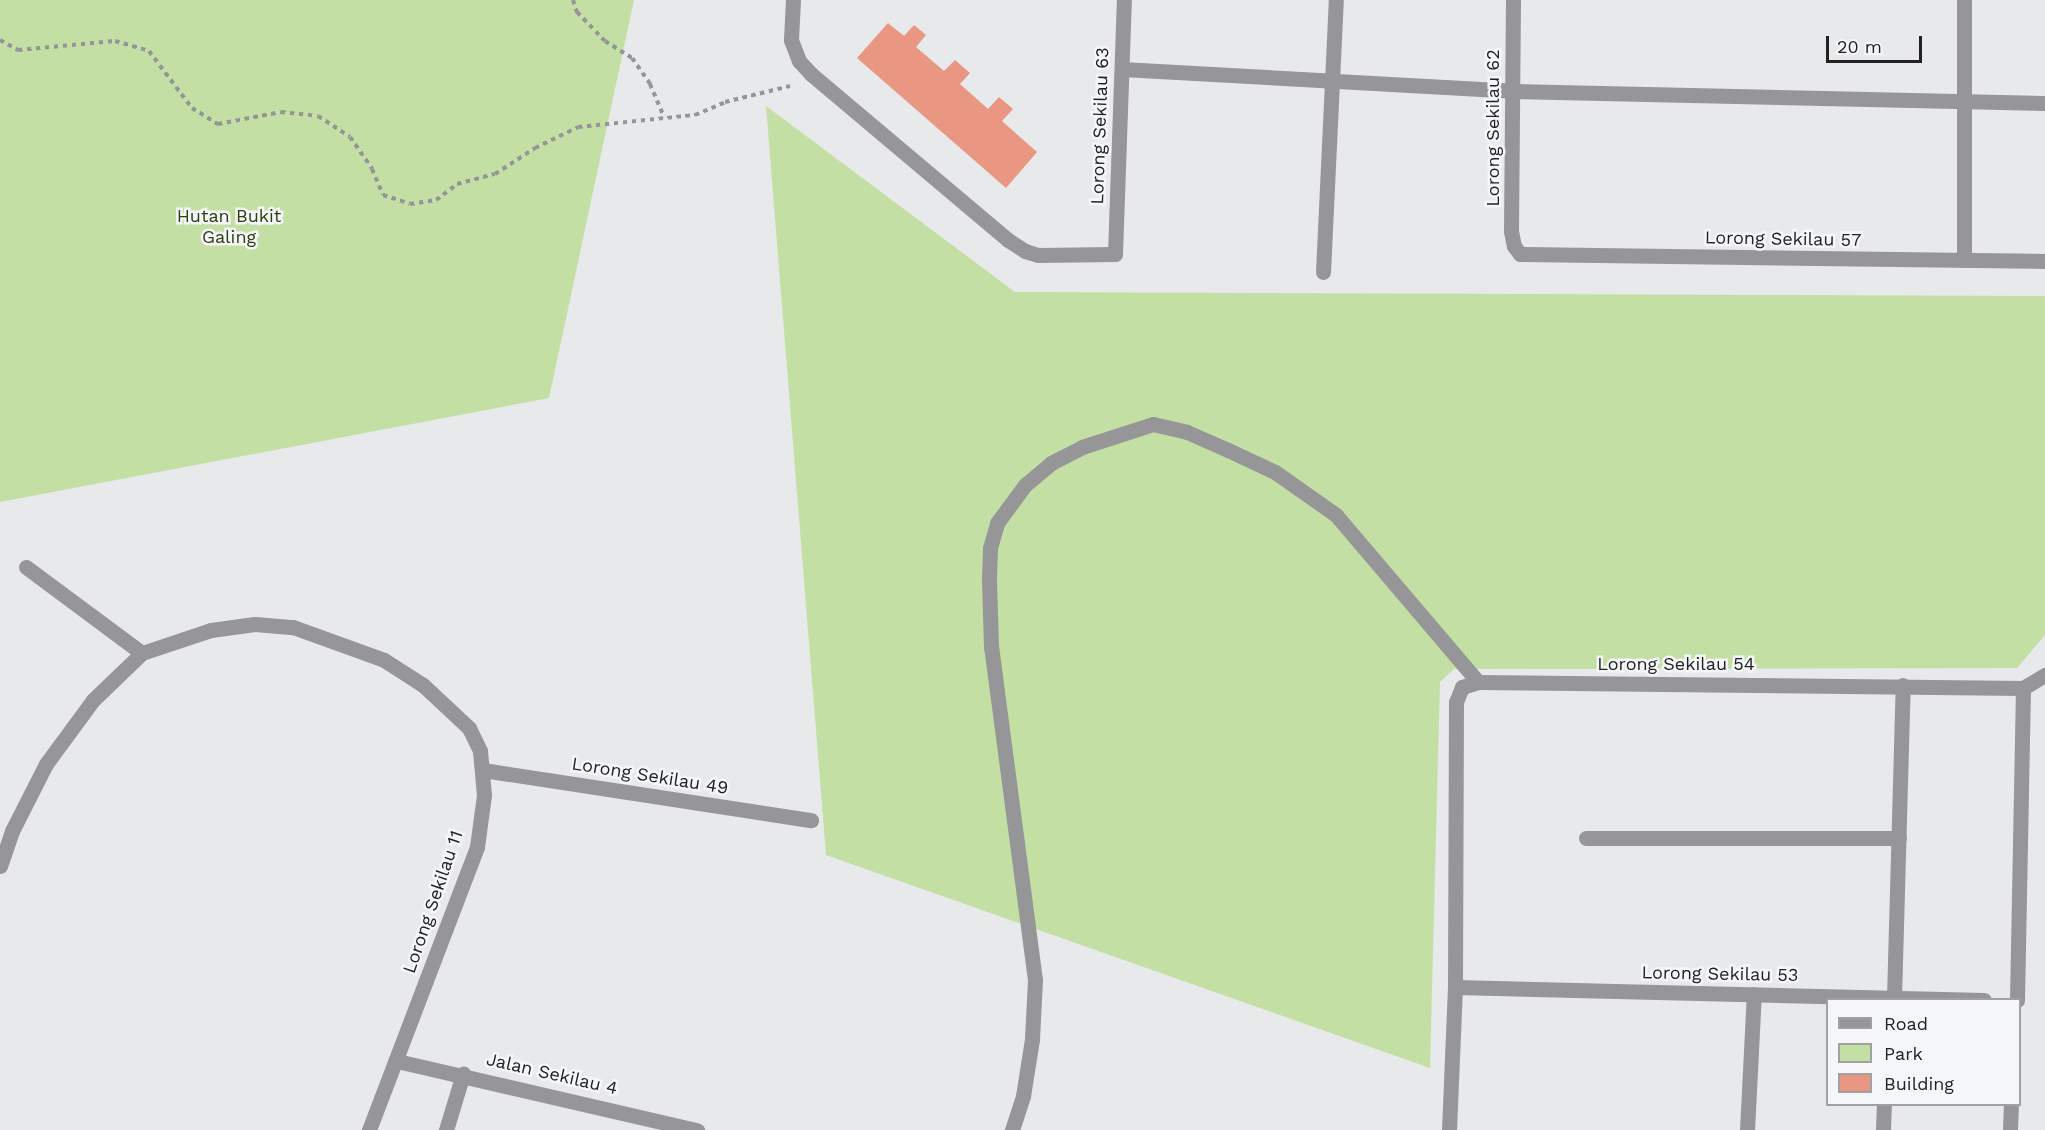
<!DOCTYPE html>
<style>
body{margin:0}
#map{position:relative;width:2045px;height:1130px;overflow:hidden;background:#e8e9eb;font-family:"Work Sans",sans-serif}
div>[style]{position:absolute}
.green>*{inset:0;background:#c4dfa4}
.building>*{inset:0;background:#e99682}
.path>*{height:4px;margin-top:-2px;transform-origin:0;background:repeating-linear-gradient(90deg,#949597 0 4.5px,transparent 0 9px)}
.minor>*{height:15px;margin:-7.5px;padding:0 7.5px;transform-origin:7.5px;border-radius:7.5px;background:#969597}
span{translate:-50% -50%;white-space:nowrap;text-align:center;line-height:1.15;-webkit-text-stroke:5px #f5f6f9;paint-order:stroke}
.street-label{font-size:18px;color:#222223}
.park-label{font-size:18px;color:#2b3f08}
.legend{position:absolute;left:1826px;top:998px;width:195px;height:108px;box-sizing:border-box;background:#f5f6f9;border:2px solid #a1a1a3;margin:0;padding:8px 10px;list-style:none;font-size:18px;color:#222223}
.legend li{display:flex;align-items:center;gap:12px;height:30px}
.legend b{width:30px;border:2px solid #a1a1a3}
.scale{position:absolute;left:1826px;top:36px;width:96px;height:27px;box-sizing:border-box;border:3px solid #222223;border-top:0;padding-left:8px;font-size:18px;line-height:21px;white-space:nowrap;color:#222223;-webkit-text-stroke:4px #f5f6f9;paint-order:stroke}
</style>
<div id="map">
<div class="green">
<div style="clip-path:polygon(0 0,634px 0,549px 398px,0 502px)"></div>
<div style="clip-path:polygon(766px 106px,1015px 292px,2045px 296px,2045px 635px,2017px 668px,1454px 669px,1440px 682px,1430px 1068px,826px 855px)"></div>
</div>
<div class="building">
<div style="clip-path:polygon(888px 23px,904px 36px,914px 25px,926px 35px,916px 47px,944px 71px,955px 60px,970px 73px,960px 84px,988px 109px,999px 97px,1013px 109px,1002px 121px,1037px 152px,1006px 188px,857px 58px)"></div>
</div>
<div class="path">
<div style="left:573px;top:0;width:13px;rotate:72deg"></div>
<div style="left:577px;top:12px;width:40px;rotate:46deg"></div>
<div style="left:605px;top:41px;width:32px;rotate:32deg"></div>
<div style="left:632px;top:58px;width:32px;rotate:55deg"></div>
<div style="left:650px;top:84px;width:36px;rotate:67deg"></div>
<div style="left:0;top:40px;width:21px;rotate:29deg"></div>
<div style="left:18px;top:50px;width:97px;rotate:-5.3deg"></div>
<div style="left:115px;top:41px;width:35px;rotate:16deg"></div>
<div style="left:149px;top:51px;width:71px;rotate:53deg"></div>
<div style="left:192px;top:108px;width:31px;rotate:32deg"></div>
<div style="left:218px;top:124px;width:64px;rotate:-10.8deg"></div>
<div style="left:281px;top:112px;width:37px;rotate:6deg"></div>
<div style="left:318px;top:116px;width:38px;rotate:33deg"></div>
<div style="left:350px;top:137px;width:39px;rotate:55deg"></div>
<div style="left:372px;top:169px;width:28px;rotate:67deg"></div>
<div style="left:383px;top:195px;width:28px;rotate:18deg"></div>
<div style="left:410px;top:204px;width:26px;rotate:-9deg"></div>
<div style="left:436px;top:200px;width:26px;rotate:-37deg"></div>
<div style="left:457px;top:184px;width:39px;rotate:-15deg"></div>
<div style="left:495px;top:174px;width:48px;rotate:-33deg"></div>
<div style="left:535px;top:148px;width:48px;rotate:-26deg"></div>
<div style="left:578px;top:127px;width:118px;rotate:-5.9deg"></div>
<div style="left:695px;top:115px;width:33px;rotate:-23deg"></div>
<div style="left:725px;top:102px;width:67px;rotate:-13.8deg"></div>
</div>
<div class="minor">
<div style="left:793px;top:0;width:40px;rotate:92.9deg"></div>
<div style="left:791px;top:40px;width:22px;rotate:69deg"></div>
<div style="left:799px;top:61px;width:18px;rotate:47deg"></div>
<div style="left:811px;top:74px;width:258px;rotate:40.1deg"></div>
<div style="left:1008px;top:240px;width:20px;rotate:33deg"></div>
<div style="left:1025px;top:251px;width:14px;rotate:17deg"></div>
<div style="left:1038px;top:255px;width:77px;rotate:-0.7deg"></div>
<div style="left:1115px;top:254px;width:254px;rotate:-88deg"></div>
<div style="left:1513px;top:0;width:231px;rotate:90.5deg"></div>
<div style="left:1511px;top:231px;width:15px;rotate:79deg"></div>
<div style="left:1514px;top:246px;width:10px;rotate:53deg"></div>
<div style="left:1520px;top:254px;width:525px;rotate:0.76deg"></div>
<div style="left:1122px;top:69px;width:391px;rotate:3.2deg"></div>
<div style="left:1512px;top:91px;width:533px;rotate:1.29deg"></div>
<div style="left:1964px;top:260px;width:260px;rotate:-90deg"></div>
<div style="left:1323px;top:272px;width:272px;rotate:-87.3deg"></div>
<div style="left:26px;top:567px;width:144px;rotate:36.6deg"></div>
<div style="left:2023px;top:688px;width:26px;rotate:-31deg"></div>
<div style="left:483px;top:770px;width:332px;rotate:8.7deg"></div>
<div style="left:1586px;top:838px;width:313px"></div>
<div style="left:0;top:866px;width:37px;rotate:-71deg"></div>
<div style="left:12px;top:831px;width:75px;rotate:-63.1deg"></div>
<div style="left:46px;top:764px;width:79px;rotate:-53.7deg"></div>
<div style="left:93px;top:700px;width:68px;rotate:-43.8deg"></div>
<div style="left:142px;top:653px;width:73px;rotate:-18.4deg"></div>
<div style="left:211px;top:630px;width:44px;rotate:-7.8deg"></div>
<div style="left:255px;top:624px;width:38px;rotate:5deg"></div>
<div style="left:293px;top:627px;width:97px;rotate:19.9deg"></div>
<div style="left:384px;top:660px;width:46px;rotate:32.7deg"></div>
<div style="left:423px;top:685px;width:63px;rotate:43.1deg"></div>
<div style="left:469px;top:728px;width:25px;rotate:64deg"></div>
<div style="left:480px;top:751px;width:44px;rotate:84.8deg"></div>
<div style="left:484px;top:795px;width:52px;rotate:97.7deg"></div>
<div style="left:477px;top:847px;width:303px;rotate:110.9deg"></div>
<div style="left:1455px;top:987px;width:529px;rotate:1.41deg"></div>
<div style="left:1894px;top:998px;width:313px;rotate:-88.4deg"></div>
<div style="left:2017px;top:1000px;width:312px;rotate:-88.9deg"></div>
<div style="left:397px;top:1061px;width:308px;rotate:13deg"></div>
<div style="left:446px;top:1130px;width:59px;rotate:-73.1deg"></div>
<div style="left:1012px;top:1130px;width:36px;rotate:-72deg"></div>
<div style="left:1023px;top:1096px;width:58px;rotate:-81deg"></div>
<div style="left:1032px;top:1039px;width:59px;rotate:-87.1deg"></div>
<div style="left:1035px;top:980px;width:336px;rotate:-97.5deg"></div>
<div style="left:991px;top:647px;width:69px;rotate:-91.7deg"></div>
<div style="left:989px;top:578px;width:30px;rotate:-88deg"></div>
<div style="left:990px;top:548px;width:26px;rotate:-74deg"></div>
<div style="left:997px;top:523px;width:47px;rotate:-53.6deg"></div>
<div style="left:1025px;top:485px;width:34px;rotate:-40deg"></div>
<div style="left:1051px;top:463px;width:35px;rotate:-27deg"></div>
<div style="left:1082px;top:447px;width:75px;rotate:-17.9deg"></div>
<div style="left:1153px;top:424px;width:35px;rotate:13deg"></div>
<div style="left:1187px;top:432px;width:45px;rotate:23.7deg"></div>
<div style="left:1228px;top:450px;width:52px;rotate:25.1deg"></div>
<div style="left:1275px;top:472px;width:75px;rotate:35.2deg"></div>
<div style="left:1336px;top:515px;width:219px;rotate:49.6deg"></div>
<div style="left:1449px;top:1130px;width:143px;rotate:-87.6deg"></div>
<div style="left:1455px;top:987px;width:285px;rotate:-89.8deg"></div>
<div style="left:1456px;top:702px;width:16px;rotate:-68deg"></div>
<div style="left:1462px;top:687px;width:17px;rotate:-17deg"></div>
<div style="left:1478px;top:682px;width:545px;rotate:0.63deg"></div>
<div style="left:1747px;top:1130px;width:136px;rotate:-87.1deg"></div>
<div style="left:1883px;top:1130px;width:26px;rotate:-88deg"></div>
<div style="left:2010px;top:1130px;width:26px;rotate:-88deg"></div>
</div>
<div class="street-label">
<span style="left:1100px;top:126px;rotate:-88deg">Lorong Sekilau 63</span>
<span style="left:1493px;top:128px;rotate:-90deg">Lorong Sekilau 62</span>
<span style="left:1783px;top:239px;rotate:1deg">Lorong Sekilau 57</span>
<span style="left:1676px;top:664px">Lorong Sekilau 54</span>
<span style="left:650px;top:776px;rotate:9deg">Lorong Sekilau 49</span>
<span style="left:433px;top:902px;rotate:-71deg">Lorong Sekilau 11</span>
<span style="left:1720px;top:974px;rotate:1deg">Lorong Sekilau 53</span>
<span style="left:552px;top:1074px;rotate:13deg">Jalan Sekilau 4</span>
</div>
<div class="park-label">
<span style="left:229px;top:227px">Hutan Bukit<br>Galing</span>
</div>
<ul class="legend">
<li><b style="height:8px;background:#969597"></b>Road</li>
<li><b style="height:16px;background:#c4dfa4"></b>Park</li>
<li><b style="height:16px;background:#e99682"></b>Building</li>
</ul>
<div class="scale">20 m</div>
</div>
